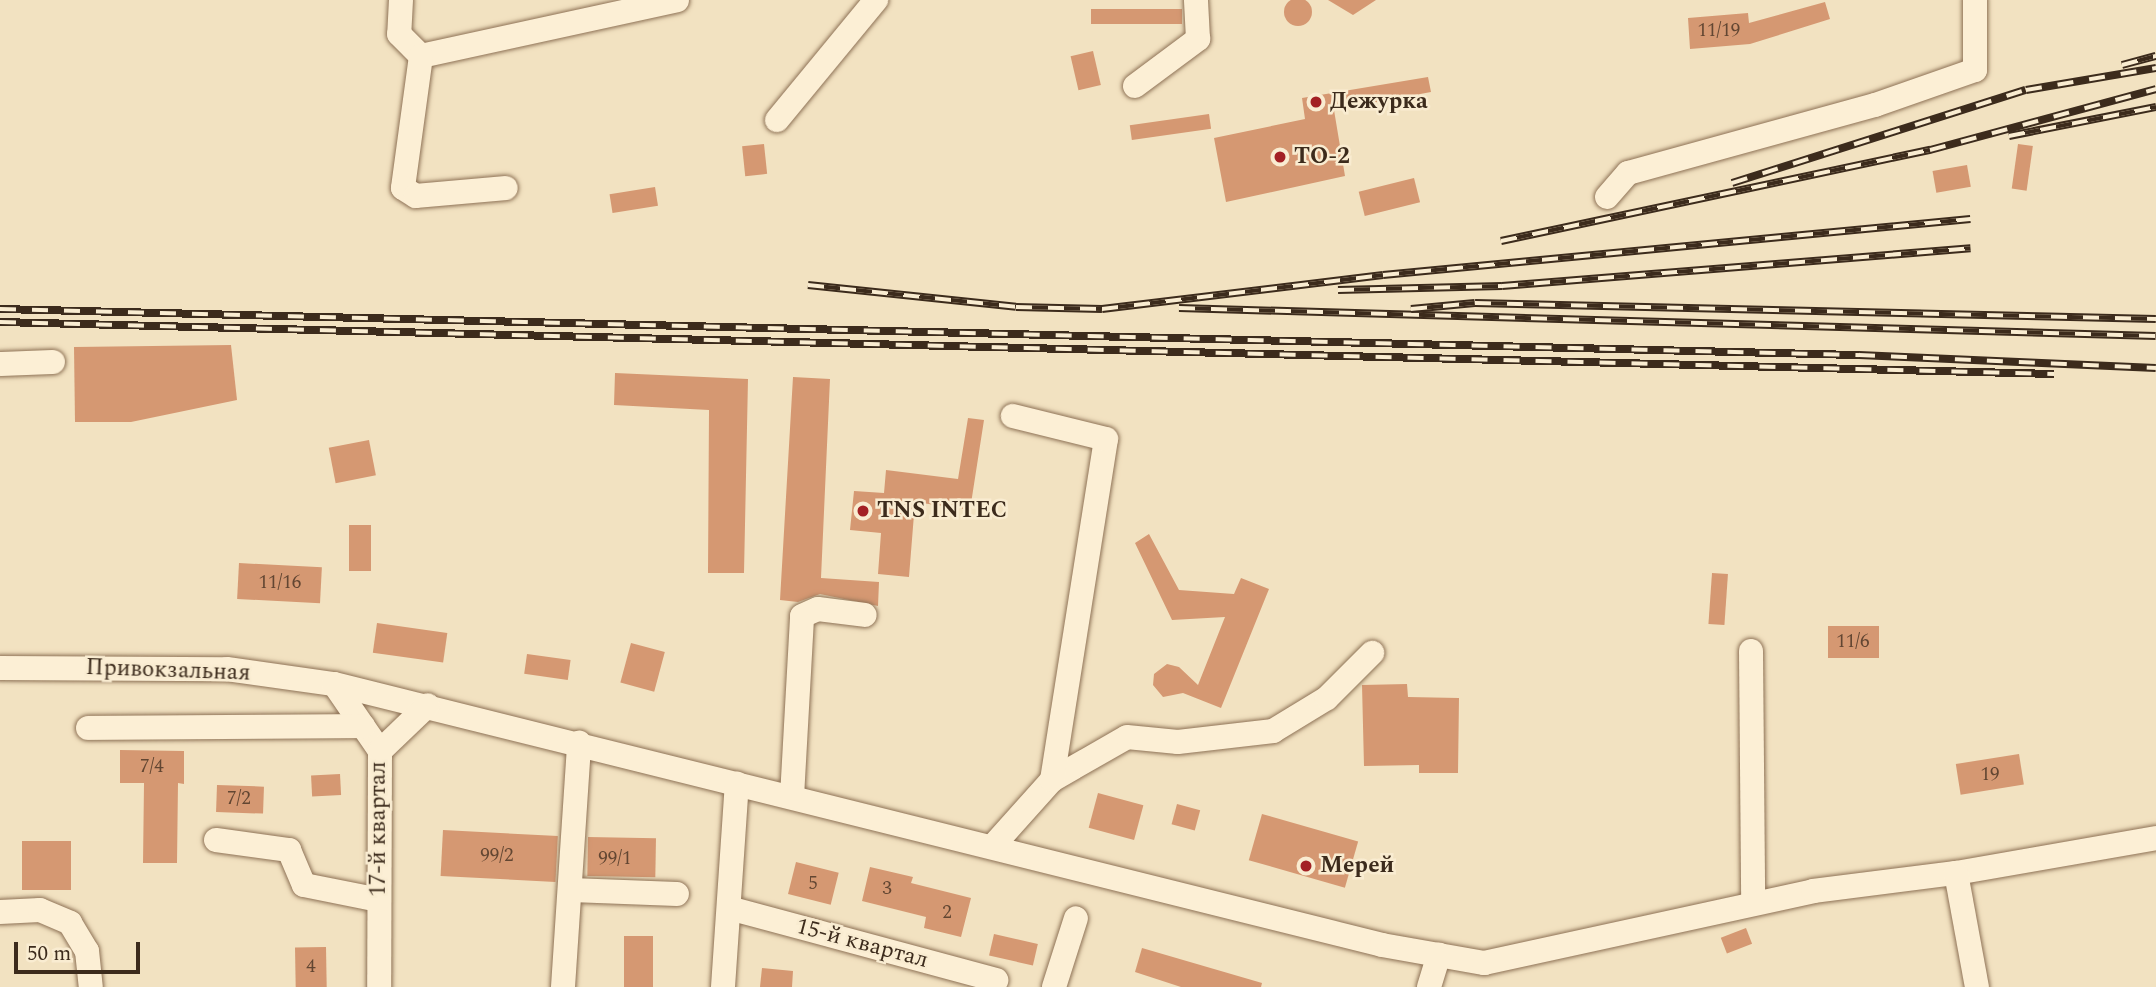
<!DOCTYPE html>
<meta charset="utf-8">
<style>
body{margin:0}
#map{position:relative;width:2156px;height:987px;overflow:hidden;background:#f2e2c1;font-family:Spectral,serif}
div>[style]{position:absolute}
.building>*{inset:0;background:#d59872;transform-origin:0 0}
.round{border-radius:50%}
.roads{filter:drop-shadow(0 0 2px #8e7256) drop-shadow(0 0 2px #8e7256)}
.minor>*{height:24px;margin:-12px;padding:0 12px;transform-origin:12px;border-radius:12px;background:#fcefd5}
.rail>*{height:8px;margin-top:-4px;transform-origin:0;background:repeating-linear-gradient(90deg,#f9ecd1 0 16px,#3c2b1c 0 32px);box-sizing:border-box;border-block:2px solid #3c2b1c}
.dots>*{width:19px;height:19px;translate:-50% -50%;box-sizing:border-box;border:4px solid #f9ecd1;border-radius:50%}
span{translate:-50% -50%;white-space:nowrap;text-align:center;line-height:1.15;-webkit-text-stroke:5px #f9ecd1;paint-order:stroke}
.number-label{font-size:19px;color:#624632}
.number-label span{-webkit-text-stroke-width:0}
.poi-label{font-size:23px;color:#3c2b1c;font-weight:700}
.left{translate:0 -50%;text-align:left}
.street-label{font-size:23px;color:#3c2b1c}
.scale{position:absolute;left:14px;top:942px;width:126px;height:32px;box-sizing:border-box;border:4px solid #3c2b1c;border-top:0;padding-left:9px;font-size:21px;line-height:24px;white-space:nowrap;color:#3c2b1c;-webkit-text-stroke:5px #f9ecd1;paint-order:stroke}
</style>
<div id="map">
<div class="building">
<div class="round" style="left:1284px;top:-2px;width:28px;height:28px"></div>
<div style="clip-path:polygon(1328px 0,1376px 0,1353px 15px)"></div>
<div style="clip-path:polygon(1825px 2px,1830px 19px,1750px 44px,1690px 49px,1688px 18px,1748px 13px,1749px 23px)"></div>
<div style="left:1182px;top:9px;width:15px;height:91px;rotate:90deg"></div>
<div style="left:1093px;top:51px;width:35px;height:23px;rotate:77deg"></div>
<div style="clip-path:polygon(1428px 77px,1431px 92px,1334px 110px,1345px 176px,1226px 202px,1214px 138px,1305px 119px,1302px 98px)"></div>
<div style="left:1209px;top:114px;width:15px;height:80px;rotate:82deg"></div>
<div style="left:764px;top:144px;width:30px;height:22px;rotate:84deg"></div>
<div style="left:2018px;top:144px;width:15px;height:45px;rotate:8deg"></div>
<div style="left:1967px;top:165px;width:22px;height:35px;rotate:80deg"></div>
<div style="left:1414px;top:178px;width:25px;height:57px;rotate:76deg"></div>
<div style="left:655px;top:187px;width:19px;height:46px;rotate:81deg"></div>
<div style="clip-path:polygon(231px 345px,237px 400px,131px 422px,75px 422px,74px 347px)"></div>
<div style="clip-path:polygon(615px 373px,748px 379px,744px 573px,708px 573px,709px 410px,614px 405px)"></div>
<div style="clip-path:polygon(793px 377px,830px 379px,821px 578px,879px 582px,878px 606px,820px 594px,798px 602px,780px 600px)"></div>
<div style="clip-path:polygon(968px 418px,984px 420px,970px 510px,915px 502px,909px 577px,878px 574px,881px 533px,850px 530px,854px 491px,884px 493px,886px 470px,958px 479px)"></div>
<div style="left:369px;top:440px;width:36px;height:41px;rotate:79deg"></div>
<div style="left:349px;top:525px;width:22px;height:46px"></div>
<div style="clip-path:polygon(1149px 534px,1179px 590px,1234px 594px,1241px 578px,1269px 589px,1221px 708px,1183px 693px,1163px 697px,1153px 685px,1154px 674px,1167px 664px,1179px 667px,1198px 685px,1225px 617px,1172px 620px,1135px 543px)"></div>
<div style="left:239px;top:563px;width:83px;height:36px;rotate:3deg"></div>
<div style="left:1712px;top:573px;width:16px;height:51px;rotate:4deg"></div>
<div style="left:377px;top:623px;width:71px;height:30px;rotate:8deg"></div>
<div style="left:1828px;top:626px;width:51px;height:32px"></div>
<div style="left:631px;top:643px;width:35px;height:41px;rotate:15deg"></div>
<div style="left:527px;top:654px;width:44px;height:20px;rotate:8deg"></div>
<div style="clip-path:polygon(1407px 684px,1408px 697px,1459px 698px,1458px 773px,1419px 773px,1419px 765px,1364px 766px,1362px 685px)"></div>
<div style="clip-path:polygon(120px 750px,184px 751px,184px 784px,178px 783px,177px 863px,143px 863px,144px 783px,120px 783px)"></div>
<div style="left:2019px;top:754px;width:31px;height:64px;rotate:81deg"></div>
<div style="left:340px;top:774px;width:21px;height:29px;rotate:87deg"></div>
<div style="left:217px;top:785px;width:47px;height:27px;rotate:2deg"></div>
<div style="left:1098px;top:793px;width:47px;height:36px;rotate:15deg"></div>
<div style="left:1177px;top:804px;width:24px;height:21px;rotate:15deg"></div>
<div style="left:1262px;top:814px;width:100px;height:48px;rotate:16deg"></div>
<div style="left:443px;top:830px;width:115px;height:46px;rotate:3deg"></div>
<div style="left:588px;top:837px;width:68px;height:39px;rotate:1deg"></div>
<div style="left:22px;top:841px;width:49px;height:49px"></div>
<div style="left:796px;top:862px;width:44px;height:33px;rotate:14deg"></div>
<div style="clip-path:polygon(870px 867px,913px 877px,911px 883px,971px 898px,961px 937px,924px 928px,926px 917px,862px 901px)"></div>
<div style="left:1746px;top:928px;width:17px;height:27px;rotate:69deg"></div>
<div style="left:994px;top:934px;width:45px;height:22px;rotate:13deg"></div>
<div style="left:624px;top:936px;width:29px;height:51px"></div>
<div style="left:326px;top:947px;width:40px;height:31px;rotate:89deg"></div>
<div style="clip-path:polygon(1142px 948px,1262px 983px,1261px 987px,1181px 987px,1135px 972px)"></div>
<div style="clip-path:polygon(762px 968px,793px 971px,792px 987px,760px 987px)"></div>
</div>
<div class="roads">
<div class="minor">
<div style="left:401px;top:0;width:34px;rotate:93deg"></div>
<div style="left:399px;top:34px;width:31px;rotate:45deg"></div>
<div style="left:421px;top:56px;width:262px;rotate:-12.3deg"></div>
<div style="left:421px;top:56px;width:133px;rotate:97.8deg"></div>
<div style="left:403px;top:188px;width:15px;rotate:32deg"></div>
<div style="left:416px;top:196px;width:90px;rotate:-5.1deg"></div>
<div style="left:1135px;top:86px;width:79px;rotate:-36.7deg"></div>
<div style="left:1198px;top:39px;width:39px;rotate:-93deg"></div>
<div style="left:777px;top:120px;width:156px;rotate:-50.5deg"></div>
<div style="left:1607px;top:197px;width:32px;rotate:-49deg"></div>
<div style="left:1628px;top:173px;width:256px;rotate:-15.4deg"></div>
<div style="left:1875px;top:105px;width:106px;rotate:-19.3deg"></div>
<div style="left:1975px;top:70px;width:70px;rotate:-90deg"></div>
<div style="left:0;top:364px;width:53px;rotate:-2.2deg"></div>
<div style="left:1751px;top:651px;width:252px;rotate:89.5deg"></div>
<div style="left:0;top:668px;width:227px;rotate:0.3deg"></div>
<div style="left:227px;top:669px;width:108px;rotate:8deg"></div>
<div style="left:334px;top:684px;width:1080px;rotate:13.98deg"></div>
<div style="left:1382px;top:945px;width:104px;rotate:10deg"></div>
<div style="left:1484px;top:963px;width:337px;rotate:-12.3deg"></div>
<div style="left:1813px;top:891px;width:144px;rotate:-7.2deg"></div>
<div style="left:1956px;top:873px;width:203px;rotate:-9.9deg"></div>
<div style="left:334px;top:684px;width:81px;rotate:55.5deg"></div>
<div style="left:380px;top:751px;width:236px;rotate:90.2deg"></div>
<div style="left:88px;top:728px;width:275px;rotate:-0.4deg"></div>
<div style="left:380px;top:751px;width:66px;rotate:-43.8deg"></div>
<div style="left:1052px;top:780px;width:86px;rotate:-29.8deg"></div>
<div style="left:1127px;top:737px;width:51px;rotate:5.6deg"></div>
<div style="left:1178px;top:742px;width:96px;rotate:-6.6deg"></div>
<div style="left:1273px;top:731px;width:63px;rotate:-31.4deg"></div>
<div style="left:1327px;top:698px;width:64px;rotate:-45deg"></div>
<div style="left:792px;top:797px;width:181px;rotate:-86.8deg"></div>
<div style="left:802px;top:616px;width:17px;rotate:-24deg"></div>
<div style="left:818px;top:609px;width:47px;rotate:7.3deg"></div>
<div style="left:216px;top:840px;width:74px;rotate:7.8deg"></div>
<div style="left:289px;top:850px;width:38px;rotate:67deg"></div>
<div style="left:304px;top:885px;width:76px;rotate:11.3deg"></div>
<div style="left:992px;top:847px;width:90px;rotate:-48.2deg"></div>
<div style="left:1052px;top:780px;width:345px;rotate:-81deg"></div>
<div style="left:1106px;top:439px;width:96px;rotate:-166.1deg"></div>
<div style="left:1956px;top:873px;width:116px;rotate:79.6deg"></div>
<div style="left:570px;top:890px;width:107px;rotate:2.1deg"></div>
<div style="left:729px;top:908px;width:277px;rotate:15.1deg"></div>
<div style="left:0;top:912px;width:40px;rotate:-2.9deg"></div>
<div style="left:40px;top:910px;width:33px;rotate:23deg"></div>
<div style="left:70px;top:923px;width:33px;rotate:59deg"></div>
<div style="left:87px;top:951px;width:36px;rotate:84deg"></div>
<div style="left:563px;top:987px;width:245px;rotate:-86.2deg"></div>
<div style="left:723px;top:987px;width:204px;rotate:-86.1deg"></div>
<div style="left:1054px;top:987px;width:72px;rotate:-72.3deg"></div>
<div style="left:1429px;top:987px;width:34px;rotate:-73deg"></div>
</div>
</div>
<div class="rail">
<div style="left:2122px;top:65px;width:35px;rotate:-15deg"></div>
<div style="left:2009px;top:136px;width:150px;rotate:-11.2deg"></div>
<div style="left:1732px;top:183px;width:308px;rotate:-17.6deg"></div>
<div style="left:2026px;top:90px;width:132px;rotate:-9.6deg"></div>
<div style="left:1501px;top:241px;width:439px;rotate:-12deg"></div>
<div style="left:1930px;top:150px;width:234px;rotate:-15.1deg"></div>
<div style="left:808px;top:285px;width:209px;rotate:6deg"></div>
<div style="left:1016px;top:307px;width:86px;rotate:1.3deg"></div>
<div style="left:1102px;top:309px;width:283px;rotate:-6.9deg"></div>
<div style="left:1383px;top:275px;width:590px;rotate:-5.45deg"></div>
<div style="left:1338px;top:290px;width:164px;rotate:-1.4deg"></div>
<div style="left:1502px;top:286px;width:470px;rotate:-4.6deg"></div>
<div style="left:1179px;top:308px;width:977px;rotate:1.64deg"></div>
<div style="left:0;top:309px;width:1860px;rotate:1.42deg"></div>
<div style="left:1859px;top:355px;width:297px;rotate:2.5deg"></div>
<div style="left:1411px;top:309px;width:64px;rotate:-5.4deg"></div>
<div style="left:1475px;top:303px;width:681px;rotate:1.35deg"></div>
<div style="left:0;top:322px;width:2055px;rotate:1.45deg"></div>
</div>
<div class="dots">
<div style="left:1316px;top:102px;background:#a32024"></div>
<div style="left:1280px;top:157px;background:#a32024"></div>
<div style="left:863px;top:511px;background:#a32024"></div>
<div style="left:1306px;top:866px;background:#a32024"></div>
</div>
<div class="number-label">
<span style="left:1719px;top:31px">11/19</span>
<span style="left:280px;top:583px">11/16</span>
<span style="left:1853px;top:642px">11/6</span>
<span style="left:152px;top:767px">7/4</span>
<span style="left:1990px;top:775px">19</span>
<span style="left:239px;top:799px">7/2</span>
<span style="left:497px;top:856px">99/2</span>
<span style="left:615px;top:859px">99/1</span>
<span style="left:813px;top:884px">5</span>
<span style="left:887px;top:889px">3</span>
<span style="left:947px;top:913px">2</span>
<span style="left:311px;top:967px">4</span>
</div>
<div class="poi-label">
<span class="left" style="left:1330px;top:102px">Дежурка</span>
<span class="left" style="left:1294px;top:157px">ТО-2</span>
<span class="left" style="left:877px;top:511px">TNS INTEC</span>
<span class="left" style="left:1320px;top:866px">Мерей</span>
</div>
<div class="street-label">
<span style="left:168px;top:671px;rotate:2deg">Привокзальная</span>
<span style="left:379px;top:829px;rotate:-90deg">17-й квартал</span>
<span style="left:862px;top:944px;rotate:15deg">15-й квартал</span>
</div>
<div class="scale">50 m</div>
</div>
